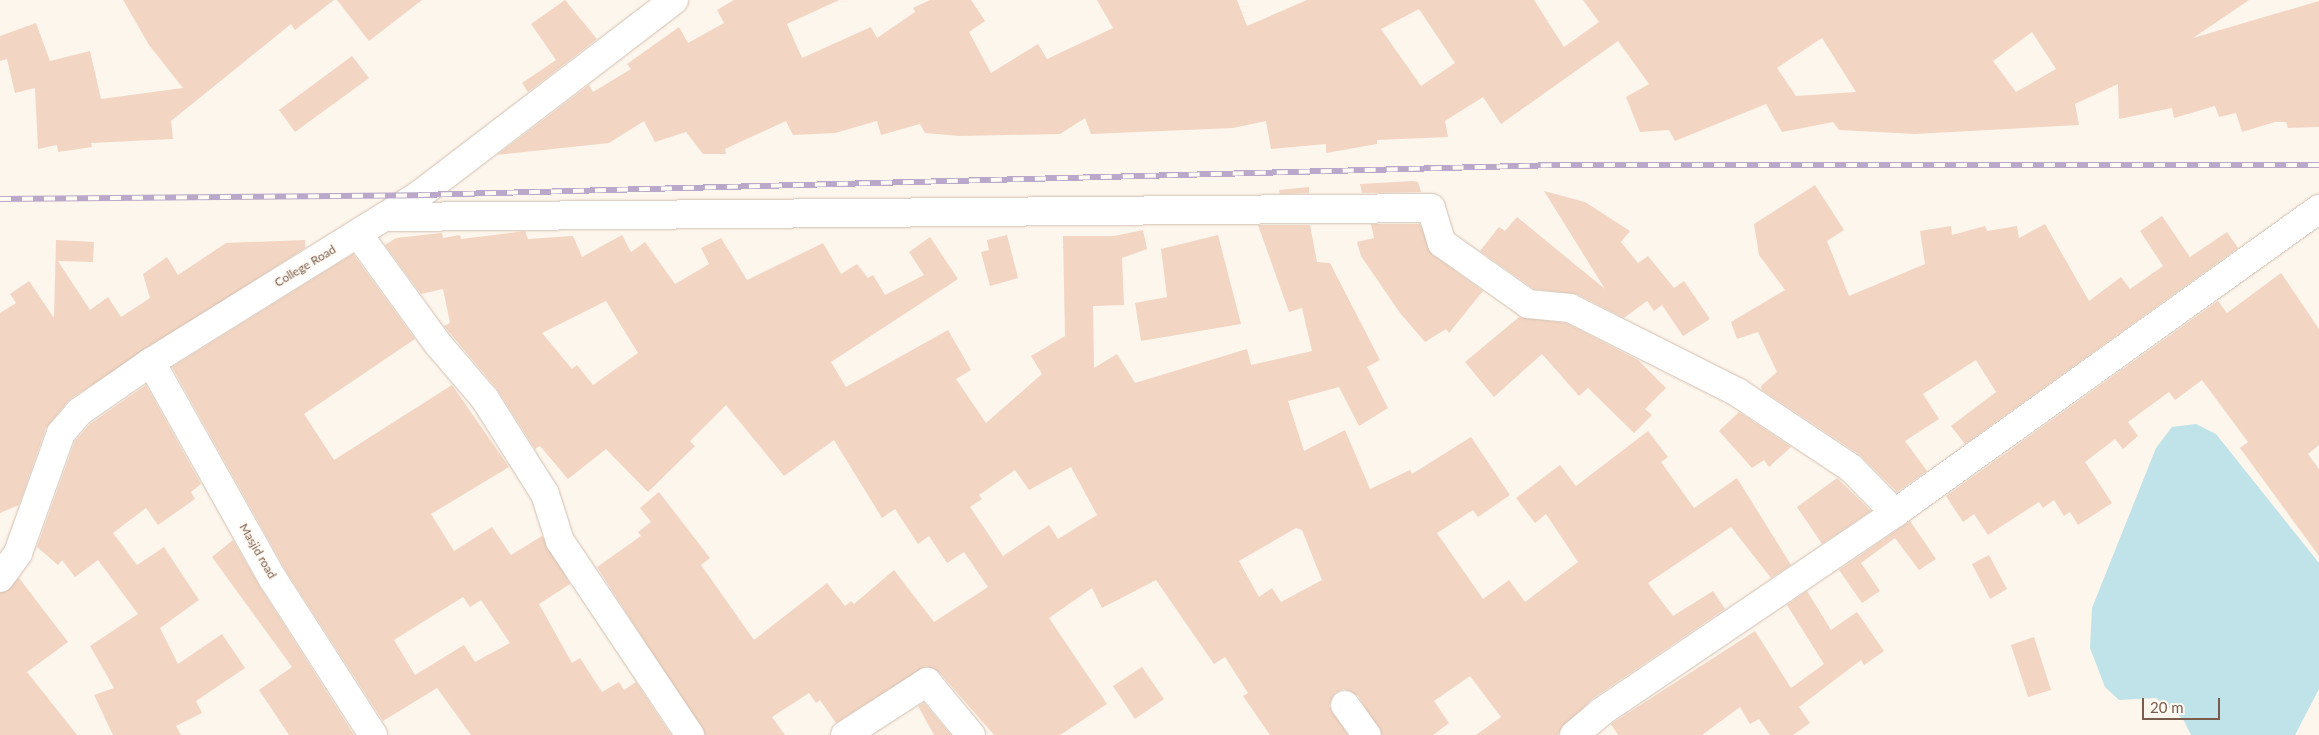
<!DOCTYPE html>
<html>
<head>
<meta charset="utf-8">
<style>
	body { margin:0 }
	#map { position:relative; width:2319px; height:735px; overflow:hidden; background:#fdf6ec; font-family:Lato,sans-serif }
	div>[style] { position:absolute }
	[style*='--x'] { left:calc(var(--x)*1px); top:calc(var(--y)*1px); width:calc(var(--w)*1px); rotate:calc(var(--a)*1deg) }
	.water>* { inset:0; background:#bfe3e8 }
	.building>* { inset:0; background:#f3d5c3 }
	.roads { filter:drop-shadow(0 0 1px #d1beb0) drop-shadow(0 0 1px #d1beb0) }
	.minor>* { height:28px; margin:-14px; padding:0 14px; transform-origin:14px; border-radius:14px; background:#fff }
	.rail>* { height:5.5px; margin-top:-2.75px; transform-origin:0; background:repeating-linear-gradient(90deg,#fffaf3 0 11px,#b9a8c9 0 22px); box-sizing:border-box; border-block:1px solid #b9a8c9 }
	span { translate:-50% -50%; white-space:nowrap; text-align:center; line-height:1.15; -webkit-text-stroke:4px #fffaf3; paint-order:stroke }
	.street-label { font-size:12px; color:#7a5c4d }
	.scale { position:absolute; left:2142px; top:698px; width:78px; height:22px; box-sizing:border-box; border:2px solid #7a5c4d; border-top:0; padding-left:6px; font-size:15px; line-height:18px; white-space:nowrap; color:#7a5c4d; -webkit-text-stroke:4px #fffaf3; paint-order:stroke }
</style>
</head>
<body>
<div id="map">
	<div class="water">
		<div style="clip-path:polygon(2196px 424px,2216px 434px,2319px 563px,2319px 689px,2295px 735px,2191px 735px,2183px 719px,2156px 698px,2119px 700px,2105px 687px,2090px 648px,2092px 608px,2156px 448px,2172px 427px)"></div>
	</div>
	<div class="building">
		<div style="clip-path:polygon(123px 0,334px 0,295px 30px,291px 24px,171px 121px,173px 139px,91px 143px,92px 147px,58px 152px,57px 145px,38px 149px,35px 88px,15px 93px,7px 59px,0 61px,0 36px,36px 23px,50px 61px,90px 51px,101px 99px,183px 88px,149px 45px)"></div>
		<div style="clip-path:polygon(337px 0,422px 0,369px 41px)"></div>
		<div style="clip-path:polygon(565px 0,597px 39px,528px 92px,522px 83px,556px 60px,531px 24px)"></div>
		<div style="clip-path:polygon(evenodd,734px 0,839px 0,787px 24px,802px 58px,871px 27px,877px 38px,915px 12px,913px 8px,930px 0,971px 0,985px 21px,969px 32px,991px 73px,1038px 44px,1047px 59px,1113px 28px,1097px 0,1237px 0,1247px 26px,1307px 0,1534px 0,1564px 47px,1599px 22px,1583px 0,2249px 0,2193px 38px,2319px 1px,2319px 127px,2288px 128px,2286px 122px,2275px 122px,2242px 132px,2236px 113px,2219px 117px,2215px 106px,2174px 118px,2172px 108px,2119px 119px,2118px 84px,2075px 104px,2079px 125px,1915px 134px,1839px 130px,1833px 122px,1782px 132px,1766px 104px,1675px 141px,1669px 130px,1640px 132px,1626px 97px,1649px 84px,1618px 41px,1501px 124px,1483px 97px,1445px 121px,1448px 137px,1377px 140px,1377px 144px,1326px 153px,1326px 144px,1271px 149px,1266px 121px,1233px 128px,1091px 134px,1085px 118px,1060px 134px,960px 136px,925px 133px,920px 124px,881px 135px,877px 121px,835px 133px,793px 135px,786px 121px,725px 149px,726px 154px,703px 154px,686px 132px,655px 142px,644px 121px,609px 143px,497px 155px,589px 85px,593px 92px,631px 69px,627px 64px,679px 27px,688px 43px,724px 23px,717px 10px,734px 0,1419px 9px,1455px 63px,1421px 86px,1381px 29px,1419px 9px,734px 0,2032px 32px,2056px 69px,2016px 92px,1993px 61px,2032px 32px,734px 0,1822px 38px,1856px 92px,1796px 96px,1777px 68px,1822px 38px)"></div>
		<div style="clip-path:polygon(352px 56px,369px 78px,295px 132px,279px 110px)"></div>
		<div style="clip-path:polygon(1413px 181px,1418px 182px,1421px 192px,1362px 193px,1360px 184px)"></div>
		<div style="clip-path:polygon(1815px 185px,1844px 230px,1827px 241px,1849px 296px,1925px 264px,1920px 231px,1951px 226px,1952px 235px,1985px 226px,1987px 231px,2017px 226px,2019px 238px,2045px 224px,2089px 301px,2121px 277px,2130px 289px,2163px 266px,2140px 231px,2162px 216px,2190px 257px,2227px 232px,2238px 248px,1965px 444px,1951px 426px,1996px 392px,1976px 360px,1923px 394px,1939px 419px,1905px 441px,1927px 471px,1897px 492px,1860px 455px,1762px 390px,1761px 386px,1777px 372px,1758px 332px,1737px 339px,1731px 322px,1785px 290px,1759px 255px,1754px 224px)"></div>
		<div style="clip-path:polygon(1309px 187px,1309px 193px,1280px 194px,1279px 190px)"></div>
		<div style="clip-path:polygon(1544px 191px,1585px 202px,1630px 231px,1621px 242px,1638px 263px,1648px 256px,1674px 288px,1684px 281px,1710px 319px,1683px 336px,1662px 305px,1654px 311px,1647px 301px,1624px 318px,1577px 294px,1534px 289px,1480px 251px,1499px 227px,1505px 231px,1517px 217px,1605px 289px)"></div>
		<div style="clip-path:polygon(1371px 224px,1420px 224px,1433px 255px,1483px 291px,1449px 333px,1446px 329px,1425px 342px,1400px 313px,1361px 256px,1357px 242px,1374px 238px)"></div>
		<div style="clip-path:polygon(evenodd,1258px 225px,1310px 225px,1317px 262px,1330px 263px,1380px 360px,1367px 367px,1388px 408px,1359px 426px,1339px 387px,1288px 401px,1304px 451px,1345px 430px,1370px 489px,1410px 470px,1412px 474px,1471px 437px,1510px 495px,1478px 517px,1473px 510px,1437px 533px,1483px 599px,1509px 580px,1525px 602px,1578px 562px,1546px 514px,1535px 523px,1516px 498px,1560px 465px,1576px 486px,1648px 431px,1668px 457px,1661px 462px,1694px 508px,1737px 478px,1791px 565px,1771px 578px,1731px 527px,1648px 583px,1673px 616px,1713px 591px,1725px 609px,1592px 699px,1557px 735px,1476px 735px,1501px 717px,1470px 676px,1434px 701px,1449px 723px,1433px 735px,1382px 735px,1358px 696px,1344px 689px,1335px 693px,1329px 706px,1348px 735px,1270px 735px,1243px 696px,1248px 693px,1225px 657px,1214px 664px,1156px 580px,1102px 608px,1092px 588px,1049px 618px,1107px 704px,1060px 735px,994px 735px,939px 672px,926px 666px,836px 723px,820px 700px,816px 703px,809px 693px,772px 717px,785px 735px,705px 735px,597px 567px,641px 536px,638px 532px,651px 522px,640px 508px,659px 492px,710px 558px,701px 565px,754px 640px,827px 583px,845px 606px,851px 601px,854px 604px,894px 570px,934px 622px,988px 587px,964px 552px,947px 563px,929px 536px,918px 544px,895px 509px,882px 518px,834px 440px,784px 476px,726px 405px,690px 441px,695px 446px,648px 492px,606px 449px,568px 479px,540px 446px,535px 449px,497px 389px,444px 326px,450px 323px,443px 289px,421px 294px,385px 245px,396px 238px,442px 233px,443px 238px,460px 235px,461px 239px,525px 231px,528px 239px,573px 236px,582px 257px,622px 235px,631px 252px,645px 242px,675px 284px,709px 264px,701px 248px,721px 238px,747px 280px,823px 243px,841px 274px,857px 264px,868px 278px,873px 275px,885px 295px,924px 275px,909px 252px,930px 237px,958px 279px,831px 362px,846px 387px,948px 330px,971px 370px,956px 379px,986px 423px,1042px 374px,1031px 356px,1065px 336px,1063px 236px,1114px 236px,1143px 230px,1147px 249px,1122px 258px,1124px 305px,1093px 306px,1094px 368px,1117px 354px,1135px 383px,1247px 349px,1251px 365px,1312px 351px,1302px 308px,1289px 312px,1258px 225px,606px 301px,638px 353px,593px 385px,577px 365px,572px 369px,542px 333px,606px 301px,1258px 225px,1071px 467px,1097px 515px,1058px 539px,1049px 525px,1003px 556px,970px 507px,982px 499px,979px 495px,1015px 470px,1029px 490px,1071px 467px,1258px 225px,1296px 528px,1302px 530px,1322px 580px,1281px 602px,1272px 588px,1259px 597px,1239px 561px,1296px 528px)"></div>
		<div style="clip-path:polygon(1007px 235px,1018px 278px,990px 286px,981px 252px,989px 250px,987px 240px)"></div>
		<div style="clip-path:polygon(1218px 235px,1241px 324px,1141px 341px,1135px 303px,1167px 297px,1161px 249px)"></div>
		<div style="clip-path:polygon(56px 240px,94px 242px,93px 262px,58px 261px,90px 310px,108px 297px,121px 317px,150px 298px,143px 274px,167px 257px,178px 275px,226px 243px,305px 240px,305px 248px,70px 399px,46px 428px,19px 505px,0 513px,0 313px,16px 303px,10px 294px,29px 281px,54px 318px)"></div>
		<div style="clip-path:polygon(evenodd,353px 254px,415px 339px,304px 414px,334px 460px,452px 385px,509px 467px,431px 514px,454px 551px,492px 527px,511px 555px,542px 536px,570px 584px,539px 604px,572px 663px,580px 658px,602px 692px,619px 682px,624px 690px,636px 682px,671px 735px,471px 735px,437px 688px,383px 721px,286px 571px,172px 367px,353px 254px,463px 597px,470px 607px,481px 600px,510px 643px,475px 662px,464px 645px,415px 675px,394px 640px,463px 597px)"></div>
		<div style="clip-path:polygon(2281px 273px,2319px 329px,2319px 445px,2308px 454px,2319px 469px,2319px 556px,2240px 448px,2248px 442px,2202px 380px,2175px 400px,2169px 392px,2128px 422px,2138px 436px,2123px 449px,2115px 439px,2085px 462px,2112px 503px,2078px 525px,2070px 512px,2064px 516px,2054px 500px,2043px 508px,2039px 502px,1988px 535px,1974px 514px,1963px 522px,1946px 496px,2218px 301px,2227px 313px)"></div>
		<div style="clip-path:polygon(1519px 317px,1566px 323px,1638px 360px,1666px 388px,1645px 409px,1652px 415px,1634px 433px,1588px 388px,1579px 396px,1542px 354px,1494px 397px,1465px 362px)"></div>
		<div style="clip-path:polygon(146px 385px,201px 484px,191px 492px,195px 499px,158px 525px,146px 508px,113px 533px,137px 565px,164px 547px,199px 600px,160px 628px,178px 664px,222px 634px,245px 668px,196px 701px,202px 713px,176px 726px,181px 735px,113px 735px,94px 695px,114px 688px,90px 646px,138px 614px,98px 560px,75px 577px,62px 560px,58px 565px,37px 547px,75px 441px,90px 424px)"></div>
		<div style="clip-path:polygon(1739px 412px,1791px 447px,1769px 467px,1764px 460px,1752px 468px,1719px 431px)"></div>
		<div style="clip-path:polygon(1837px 478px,1871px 511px,1822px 544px,1797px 507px)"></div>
		<div style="clip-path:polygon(1910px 521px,1936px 559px,1919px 570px,1895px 538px,1861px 563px,1880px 591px,1862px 603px,1839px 570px)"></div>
		<div style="clip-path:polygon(233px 540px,260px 587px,354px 735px,289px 735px,259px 690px,292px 667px,212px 557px)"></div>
		<div style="clip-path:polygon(1989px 555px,2007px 589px,1990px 599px,1972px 564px)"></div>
		<div style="clip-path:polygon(19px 578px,68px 642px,27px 672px,77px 735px,0 735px,0 593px)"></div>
		<div style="clip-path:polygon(1807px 591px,1831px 630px,1857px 612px,1884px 651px,1864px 665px,1861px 660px,1799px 707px,1810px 723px,1793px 735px,1770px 735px,1759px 719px,1750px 724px,1740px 707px,1702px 735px,1618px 735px,1611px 724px,1755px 631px,1791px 688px,1824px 664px,1787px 605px)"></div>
		<div style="clip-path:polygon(2034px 637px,2051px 690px,2028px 697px,2011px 645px)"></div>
		<div style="clip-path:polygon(1142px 667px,1164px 699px,1135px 719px,1113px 686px)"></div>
		<div style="clip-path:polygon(924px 703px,951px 735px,934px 735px,918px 706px)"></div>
	</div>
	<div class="roads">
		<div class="minor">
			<div style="--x:385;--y:217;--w:1046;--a:-0.49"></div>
			<div style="--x:1431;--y:208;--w:37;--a:73"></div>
			<div style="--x:1442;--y:243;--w:105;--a:35.3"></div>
			<div style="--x:1528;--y:304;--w:42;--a:5.4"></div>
			<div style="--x:1570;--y:308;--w:187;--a:26.7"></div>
			<div style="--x:1737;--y:392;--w:137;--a:33.7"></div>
			<div style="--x:1851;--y:468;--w:63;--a:45.6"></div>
			<div style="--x:358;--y:234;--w:136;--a:54"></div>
			<div style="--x:438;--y:344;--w:72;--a:49.5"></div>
			<div style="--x:485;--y:399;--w:112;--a:57.7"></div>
			<div style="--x:545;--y:494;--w:49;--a:72.3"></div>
			<div style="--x:560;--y:541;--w:234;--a:56.2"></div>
			<div style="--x:151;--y:362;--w:249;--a:60.7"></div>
			<div style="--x:273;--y:579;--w:185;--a:57.3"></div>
			<div style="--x:0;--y:578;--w:31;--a:-54"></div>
			<div style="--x:18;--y:553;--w:127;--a:-70.3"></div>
			<div style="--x:61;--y:433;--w:28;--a:-49"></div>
			<div style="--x:79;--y:412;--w:88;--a:-34.8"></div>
			<div style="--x:151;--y:362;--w:316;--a:-31.9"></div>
			<div style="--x:419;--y:195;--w:321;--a:-37.4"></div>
			<div style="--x:1345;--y:705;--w:37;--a:54"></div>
			<div style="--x:845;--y:735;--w:98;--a:-32.9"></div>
			<div style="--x:927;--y:682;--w:69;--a:50.3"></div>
			<div style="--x:1574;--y:735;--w:35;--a:-40"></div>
			<div style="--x:1601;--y:712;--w:355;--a:-34.1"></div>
			<div style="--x:1895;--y:513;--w:522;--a:-35.64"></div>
		</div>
	</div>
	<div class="rail">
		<div style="--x:0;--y:199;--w:419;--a:-0.5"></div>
		<div style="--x:419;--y:195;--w:1141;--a:-1.51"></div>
		<div style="--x:1560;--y:165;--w:759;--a:0"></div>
	</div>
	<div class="street-label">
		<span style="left:305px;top:266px;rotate:-31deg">College Road</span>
		<span style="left:258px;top:551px;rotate:60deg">Masjid road</span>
	</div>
	<div class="scale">20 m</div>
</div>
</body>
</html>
